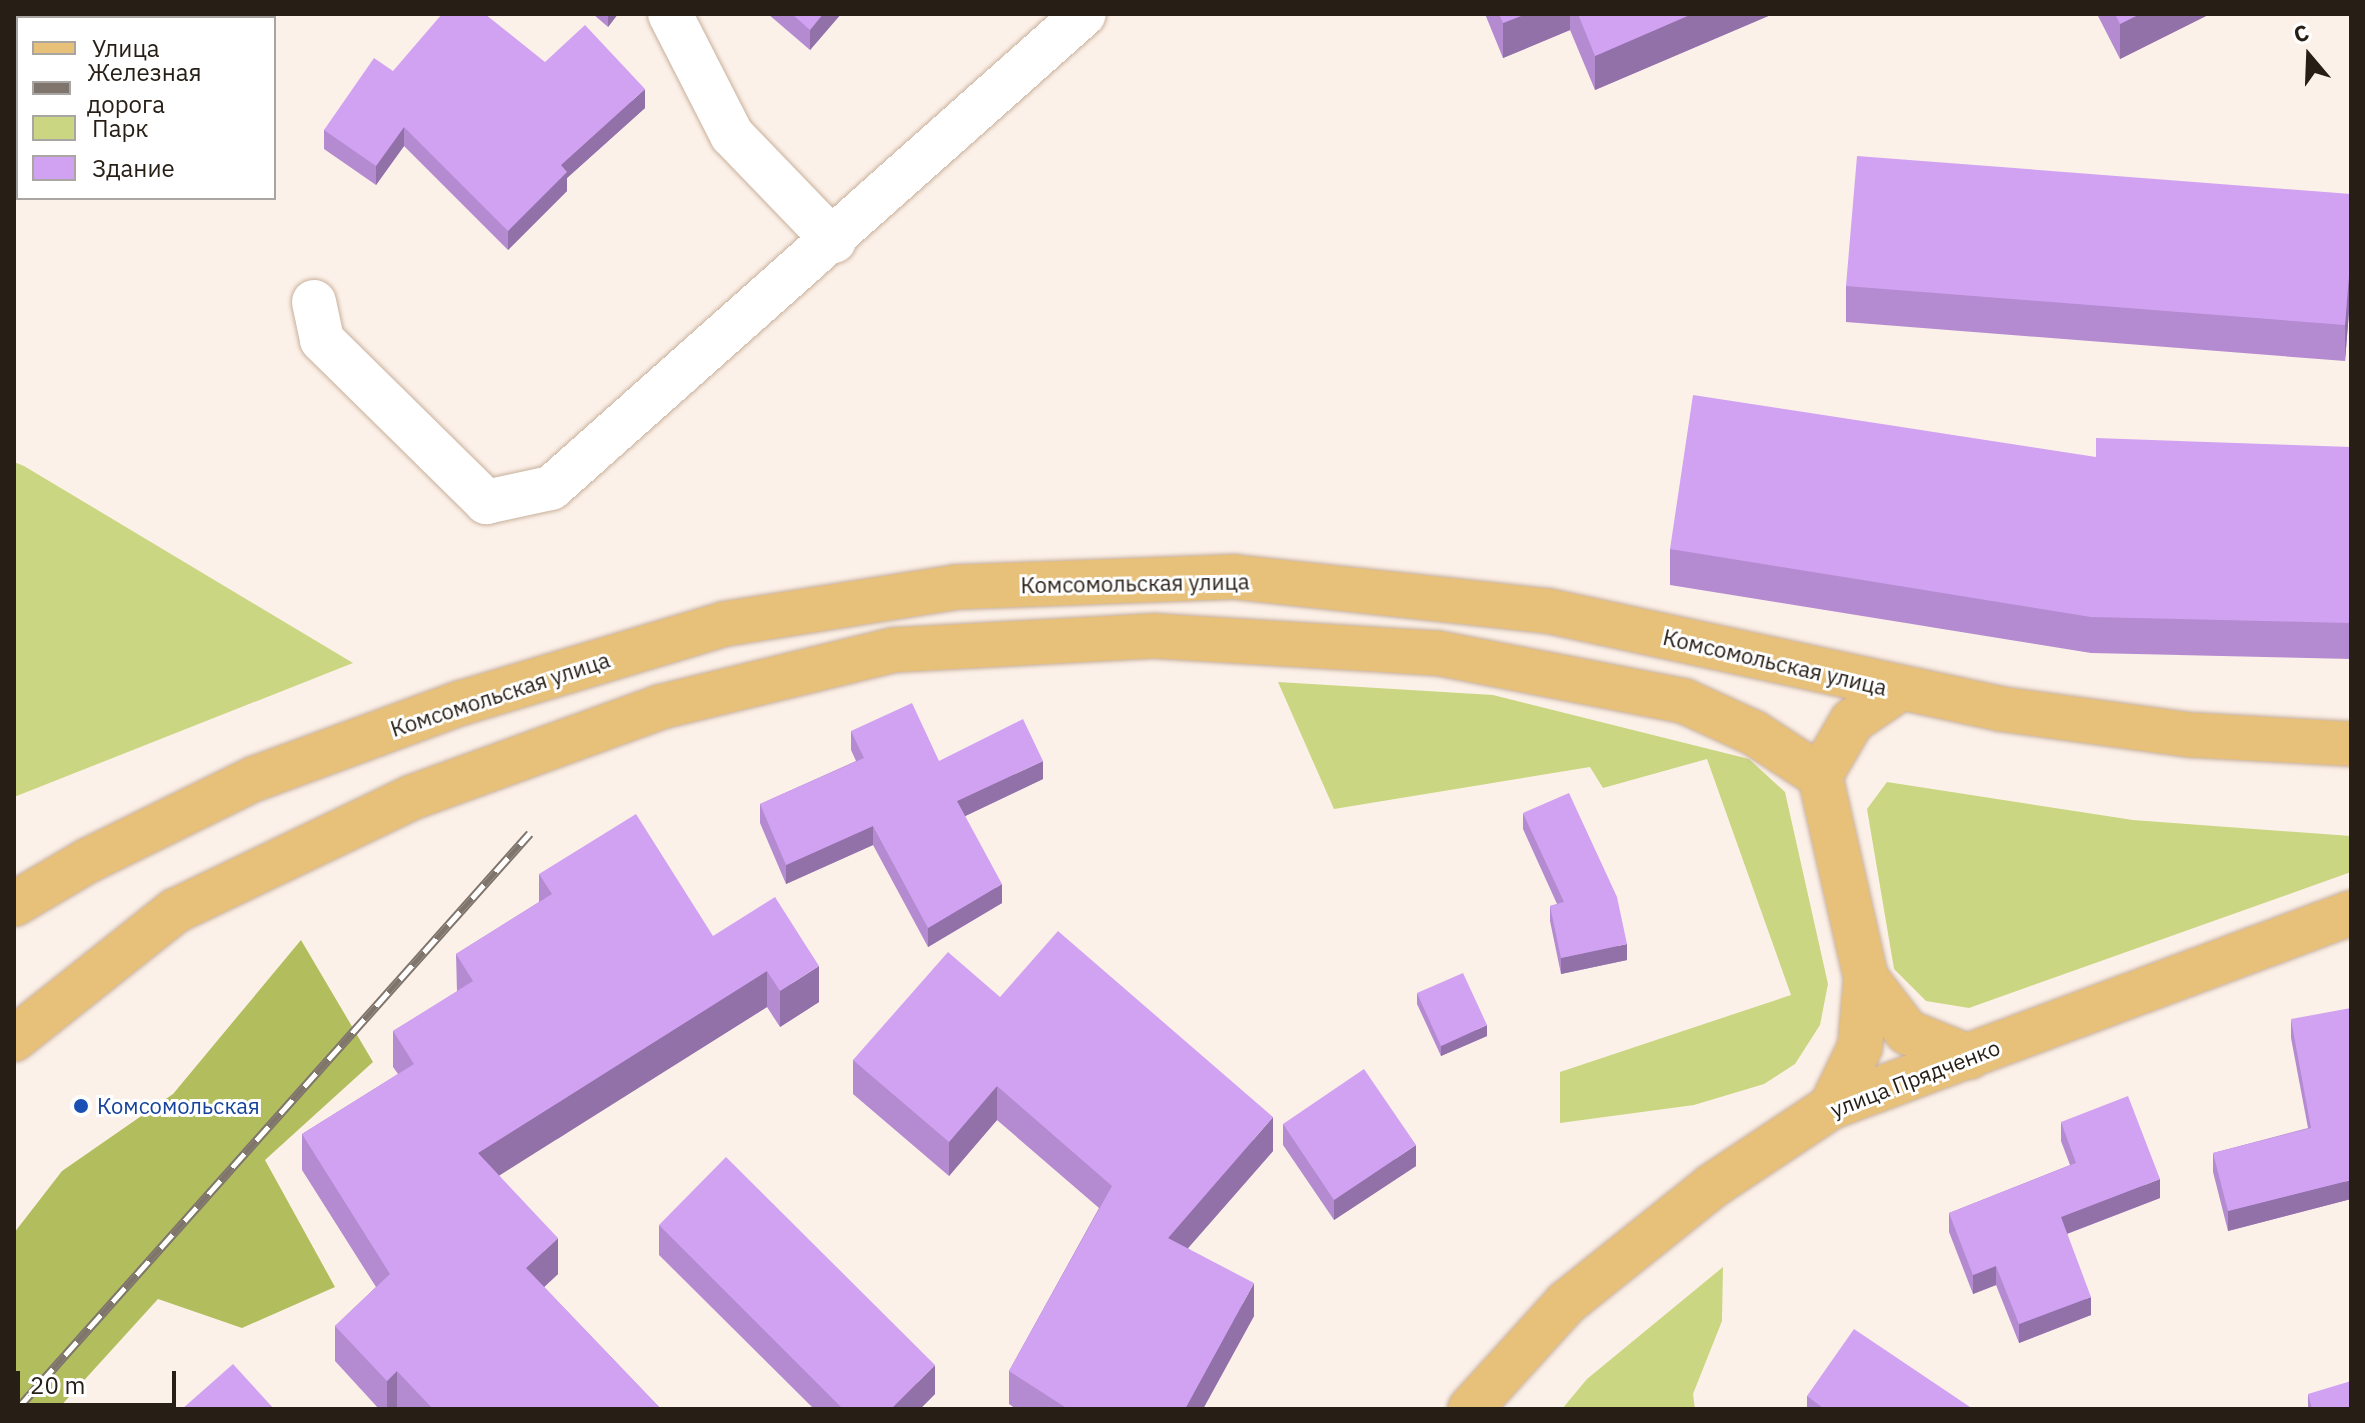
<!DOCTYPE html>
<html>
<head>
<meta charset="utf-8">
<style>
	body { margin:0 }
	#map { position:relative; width:2365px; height:1423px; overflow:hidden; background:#fcf1e9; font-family:"IBM Plex Sans",sans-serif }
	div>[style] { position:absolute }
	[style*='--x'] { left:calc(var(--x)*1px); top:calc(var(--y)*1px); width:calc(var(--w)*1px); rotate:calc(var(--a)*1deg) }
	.green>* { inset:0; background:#cad681 }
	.forest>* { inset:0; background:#b2be5e }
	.roads { filter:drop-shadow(0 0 2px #c8b09b) drop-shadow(0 0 2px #c8b09b) }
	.minor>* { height:44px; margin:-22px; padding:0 22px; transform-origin:22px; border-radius:22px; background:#fff }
	.primary>* { height:44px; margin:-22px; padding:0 22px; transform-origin:22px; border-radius:22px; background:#e7c079 }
	.rail>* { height:9px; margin-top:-4.5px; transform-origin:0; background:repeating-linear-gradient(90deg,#fff 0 18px,#7f756d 0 36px); box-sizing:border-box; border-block:2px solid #7f756d }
	.wall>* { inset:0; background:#b48bd0 }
	.shaded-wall>* { inset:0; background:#9271a9 }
	.building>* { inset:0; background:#d1a2f2 }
	.dots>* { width:22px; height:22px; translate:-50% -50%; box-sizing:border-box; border:4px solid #fff; border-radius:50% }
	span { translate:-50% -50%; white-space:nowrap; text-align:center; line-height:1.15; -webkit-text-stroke:6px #fff; paint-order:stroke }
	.street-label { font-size:22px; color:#271e16 }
	.transit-label { font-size:22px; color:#164399 }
	.left { translate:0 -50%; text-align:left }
	.frame { position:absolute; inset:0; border:16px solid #271e16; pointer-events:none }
	.legend { position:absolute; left:16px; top:16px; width:260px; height:184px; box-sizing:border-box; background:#fff; border:2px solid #a9a5a2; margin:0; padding:10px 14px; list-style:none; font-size:24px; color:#271e16 }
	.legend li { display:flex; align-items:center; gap:16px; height:40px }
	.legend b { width:40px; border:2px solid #a9a5a2 }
	.north { position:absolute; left:2269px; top:16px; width:80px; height:80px; -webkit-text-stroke:6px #fff; paint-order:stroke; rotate:341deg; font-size:22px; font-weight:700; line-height:32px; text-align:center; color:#271e16 }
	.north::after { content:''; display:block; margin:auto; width:28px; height:36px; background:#271e16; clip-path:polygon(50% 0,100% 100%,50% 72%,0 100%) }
	.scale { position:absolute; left:16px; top:1371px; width:160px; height:36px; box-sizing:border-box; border:4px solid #271e16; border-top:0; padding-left:10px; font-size:24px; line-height:28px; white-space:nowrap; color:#271e16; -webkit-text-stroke:6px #fff; paint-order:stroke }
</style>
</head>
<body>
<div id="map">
	<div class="green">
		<div style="clip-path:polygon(14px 462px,24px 466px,353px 663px,14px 797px)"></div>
		<div style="clip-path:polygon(1278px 682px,1493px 695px,1749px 759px,1785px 792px,1828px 984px,1820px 1025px,1795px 1064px,1764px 1084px,1694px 1105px,1560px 1123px,1560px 1072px,1791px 995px,1707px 759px,1603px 788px,1590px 767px,1334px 809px)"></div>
		<div style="clip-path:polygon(1887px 782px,2133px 820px,2351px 836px,2351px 872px,1969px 1008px,1926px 1001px,1894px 969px,1867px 809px)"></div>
		<div style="clip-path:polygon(1723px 1267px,1722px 1321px,1693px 1394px,1695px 1409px,1562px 1409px,1587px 1379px)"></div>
	</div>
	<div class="forest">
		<div style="clip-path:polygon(301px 940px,373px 1062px,265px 1160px,335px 1287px,242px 1328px,158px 1299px,58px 1409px,14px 1409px,14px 1233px,62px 1171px,173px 1094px)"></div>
	</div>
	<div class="roads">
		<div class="minor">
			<div style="--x:670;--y:14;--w:136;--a:62.9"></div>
			<div style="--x:732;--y:135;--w:147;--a:46.1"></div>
			<div style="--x:314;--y:302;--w:39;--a:78"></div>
			<div style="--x:322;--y:340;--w:231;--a:44.6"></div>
			<div style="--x:486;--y:502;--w:66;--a:-12.2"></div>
			<div style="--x:551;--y:488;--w:713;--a:-41.65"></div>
		</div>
		<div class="primary">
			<div style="--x:14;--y:904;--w:85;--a:-30.5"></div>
			<div style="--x:87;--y:861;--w:186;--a:-26.2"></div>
			<div style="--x:254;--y:779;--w:221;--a:-20.2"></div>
			<div style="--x:461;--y:703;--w:275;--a:-16.7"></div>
			<div style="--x:724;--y:624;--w:236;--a:-9"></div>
			<div style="--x:957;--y:587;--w:278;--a:-2.1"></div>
			<div style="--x:1235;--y:577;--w:315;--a:6.2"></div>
			<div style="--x:1548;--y:611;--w:463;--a:12.2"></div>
			<div style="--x:2001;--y:709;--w:193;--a:7.8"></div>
			<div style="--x:2192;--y:735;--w:159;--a:3.2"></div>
			<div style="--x:1866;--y:978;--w:68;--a:52.8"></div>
			<div style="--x:1907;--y:1032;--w:67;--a:22"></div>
			<div style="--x:14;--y:1039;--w:206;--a:-38.5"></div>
			<div style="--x:175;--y:911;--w:264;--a:-25.6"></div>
			<div style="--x:413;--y:797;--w:263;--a:-20"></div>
			<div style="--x:660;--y:707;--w:241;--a:-13.7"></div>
			<div style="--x:894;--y:650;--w:262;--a:-3.1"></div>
			<div style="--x:1156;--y:636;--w:282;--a:3.5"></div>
			<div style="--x:1437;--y:653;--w:252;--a:11"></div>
			<div style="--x:1684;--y:701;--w:77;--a:24.6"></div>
			<div style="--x:1754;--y:733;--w:79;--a:33.1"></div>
			<div style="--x:1831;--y:1107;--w:67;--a:-64.2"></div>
			<div style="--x:1860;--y:1047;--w:69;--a:-85"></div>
			<div style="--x:1866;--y:978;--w:207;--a:-102.8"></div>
			<div style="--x:1820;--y:776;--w:64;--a:-59.8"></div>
			<div style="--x:1852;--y:721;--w:57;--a:-34.2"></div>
			<div style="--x:1470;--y:1409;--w:143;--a:-47.8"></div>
			<div style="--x:1566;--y:1303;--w:187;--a:-38.7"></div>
			<div style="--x:1712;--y:1186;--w:143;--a:-33.6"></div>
			<div style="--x:1831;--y:1107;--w:555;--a:-20.46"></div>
		</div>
	</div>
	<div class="rail">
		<div style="--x:17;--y:1409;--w:771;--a:-48.31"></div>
	</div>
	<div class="wall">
		<div style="clip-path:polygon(593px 14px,618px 14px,608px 27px)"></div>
		<div style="clip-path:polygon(768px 14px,841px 14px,810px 50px)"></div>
		<div style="clip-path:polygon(1485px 14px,1773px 14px,1595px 90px,1570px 30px,1503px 58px)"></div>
		<div style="clip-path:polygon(2097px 14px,2210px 14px,2120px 59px)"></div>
		<div style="clip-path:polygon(545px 62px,645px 108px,567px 178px,567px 191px,508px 250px,404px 146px,376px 185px,324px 149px,324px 130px,393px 71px)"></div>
		<div style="clip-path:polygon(2351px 194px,2351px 287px,2345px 361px,1846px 322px,1846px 286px)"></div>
		<div style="clip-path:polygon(2351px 447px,2351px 659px,2091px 653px,1670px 585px,1670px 549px,2096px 457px)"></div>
		<div style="clip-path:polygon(851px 731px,939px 761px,1043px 779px,965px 816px,1002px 903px,928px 947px,873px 845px,786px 884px,760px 823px,760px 804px,856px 761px,851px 750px)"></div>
		<div style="clip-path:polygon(1523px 813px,1627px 960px,1561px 974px,1550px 921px,1550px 906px,1557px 904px,1523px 829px)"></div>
		<div style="clip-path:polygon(539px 874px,713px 936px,819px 1002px,780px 1027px,767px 1007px,499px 1175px,558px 1274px,544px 1287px,661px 1409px,400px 1409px,397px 1407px,395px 1409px,379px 1409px,335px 1361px,335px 1326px,376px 1287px,302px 1170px,302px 1134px,398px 1074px,393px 1067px,393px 1031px,457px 992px,456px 954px,539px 902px)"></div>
		<div style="clip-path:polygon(1417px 993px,1487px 1036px,1441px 1056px,1417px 1004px)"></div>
		<div style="clip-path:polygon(1000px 997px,1273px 1151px,1188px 1248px,1254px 1316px,1203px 1409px,1016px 1409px,1009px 1404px,1009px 1371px,1099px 1208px,997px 1120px,949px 1176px,853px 1094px,853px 1060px)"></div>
		<div style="clip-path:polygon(2291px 1019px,2351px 1199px,2228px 1231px,2213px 1172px,2213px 1153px,2308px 1128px,2291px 1038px)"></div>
		<div style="clip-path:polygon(2061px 1122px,2160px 1198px,2067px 1234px,2091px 1315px,2019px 1343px,1996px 1285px,1973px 1294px,1949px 1232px,1949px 1213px,2070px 1165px,2061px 1141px)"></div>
		<div style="clip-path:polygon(1283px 1124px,1416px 1166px,1334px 1220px,1283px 1145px)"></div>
		<div style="clip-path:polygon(659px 1225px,935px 1394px,920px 1409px,814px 1409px,659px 1255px)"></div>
		<div style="clip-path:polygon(2308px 1394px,2351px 1409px,2308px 1409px)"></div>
		<div style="clip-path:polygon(1807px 1396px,1973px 1409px,1807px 1409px)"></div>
	</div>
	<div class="shaded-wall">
		<div style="clip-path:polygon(610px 14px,618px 14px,608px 27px,608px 16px)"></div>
		<div style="clip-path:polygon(823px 14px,841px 14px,810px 50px,810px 30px)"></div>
		<div style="clip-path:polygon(1526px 14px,1570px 14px,1570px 30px,1503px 58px,1503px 23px)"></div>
		<div style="clip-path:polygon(1692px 14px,1773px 14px,1595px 90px,1595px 56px)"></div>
		<div style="clip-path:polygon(2140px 14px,2210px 14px,2120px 59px,2120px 24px)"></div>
		<div style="clip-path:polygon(645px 89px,645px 108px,567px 178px,567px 191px,508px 250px,508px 231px,561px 165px)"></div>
		<div style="clip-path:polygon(404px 127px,404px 146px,376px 185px,376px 166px)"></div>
		<div style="clip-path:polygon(2351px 250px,2351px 287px,2345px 361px,2345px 325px)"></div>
		<div style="clip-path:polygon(1043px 761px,1043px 779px,957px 820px,957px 801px)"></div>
		<div style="clip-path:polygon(873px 826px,873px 845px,786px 884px,786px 865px)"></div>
		<div style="clip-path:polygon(1002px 884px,1002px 903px,928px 947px,928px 928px)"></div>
		<div style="clip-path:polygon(1627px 944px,1627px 960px,1561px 974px,1561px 958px)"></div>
		<div style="clip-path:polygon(819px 966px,819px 1002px,780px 1027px,780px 991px)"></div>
		<div style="clip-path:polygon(767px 971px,767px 1007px,478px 1189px,478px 1153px)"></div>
		<div style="clip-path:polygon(1487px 1025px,1487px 1036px,1441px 1056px,1441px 1046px)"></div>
		<div style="clip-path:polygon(997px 1086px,997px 1120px,949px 1176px,949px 1142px)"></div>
		<div style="clip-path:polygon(1273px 1117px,1273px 1151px,1168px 1271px,1168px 1238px)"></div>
		<div style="clip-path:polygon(1416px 1145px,1416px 1166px,1334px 1220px,1334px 1200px)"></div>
		<div style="clip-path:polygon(2160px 1179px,2160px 1198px,2061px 1236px,2061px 1217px)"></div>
		<div style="clip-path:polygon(2351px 1180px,2351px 1199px,2228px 1231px,2228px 1211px)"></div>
		<div style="clip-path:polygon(558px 1238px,558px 1274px,526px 1304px,526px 1268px)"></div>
		<div style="clip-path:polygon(1996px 1266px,1996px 1285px,1973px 1294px,1973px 1275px)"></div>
		<div style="clip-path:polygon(1254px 1283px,1254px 1316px,1203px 1409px,1185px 1409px)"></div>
		<div style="clip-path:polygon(2091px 1297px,2091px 1315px,2019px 1343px,2019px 1324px)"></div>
		<div style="clip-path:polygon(935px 1365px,935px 1394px,920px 1409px,891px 1409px)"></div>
		<div style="clip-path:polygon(397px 1371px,397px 1407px,395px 1409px,387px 1409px,387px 1381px)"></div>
	</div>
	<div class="building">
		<div style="clip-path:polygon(442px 14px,485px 14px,545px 62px,585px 25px,645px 89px,561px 165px,567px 172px,508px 231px,404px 127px,376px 166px,324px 130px,374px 58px,393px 71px)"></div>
		<div style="clip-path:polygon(792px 14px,823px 14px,810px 30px)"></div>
		<div style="clip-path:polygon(1499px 14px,1526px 14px,1503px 23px)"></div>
		<div style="clip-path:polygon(1578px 14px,1692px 14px,1595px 56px)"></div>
		<div style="clip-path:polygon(2115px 14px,2140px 14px,2120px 24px)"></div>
		<div style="clip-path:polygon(1857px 156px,2351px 194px,2351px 250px,2345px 325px,1846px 286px)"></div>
		<div style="clip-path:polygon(1693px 395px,2096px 457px,2096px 438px,2351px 447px,2351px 623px,2091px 617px,1670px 549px)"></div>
		<div style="clip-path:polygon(912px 703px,939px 761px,1023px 719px,1043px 761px,957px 801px,1002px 884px,928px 928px,873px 826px,786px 865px,760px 804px,864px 758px,851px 731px)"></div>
		<div style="clip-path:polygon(1569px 793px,1617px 897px,1627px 944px,1561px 958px,1550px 906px,1564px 902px,1523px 813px)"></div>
		<div style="clip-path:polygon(636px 814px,713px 936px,775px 897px,819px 966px,780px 991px,767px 971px,478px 1153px,558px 1238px,526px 1268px,661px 1409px,433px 1409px,397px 1371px,387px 1381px,335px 1326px,390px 1274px,302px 1134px,414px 1064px,393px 1031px,473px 981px,456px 954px,552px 894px,539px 874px)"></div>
		<div style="clip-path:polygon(1058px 931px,1273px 1117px,1168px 1238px,1254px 1283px,1185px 1409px,1068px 1409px,1009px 1371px,1112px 1186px,997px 1086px,949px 1142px,853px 1060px,948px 952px,1000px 997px)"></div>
		<div style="clip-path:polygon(1463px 973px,1487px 1025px,1441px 1046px,1417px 993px)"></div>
		<div style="clip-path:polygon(2351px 1008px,2351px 1180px,2228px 1211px,2213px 1153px,2311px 1128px,2291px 1019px)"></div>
		<div style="clip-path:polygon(1364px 1069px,1416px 1145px,1334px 1200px,1283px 1124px)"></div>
		<div style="clip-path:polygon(2128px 1096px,2160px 1179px,2061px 1217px,2091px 1297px,2019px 1324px,1996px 1266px,1973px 1275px,1949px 1213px,2076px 1163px,2061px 1122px)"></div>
		<div style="clip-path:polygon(726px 1157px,935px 1365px,891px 1409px,843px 1409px,659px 1225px)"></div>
		<div style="clip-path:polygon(1854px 1329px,1973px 1409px,1823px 1409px,1823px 1408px,1807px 1396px)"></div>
		<div style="clip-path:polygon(233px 1364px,274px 1409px,182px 1409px)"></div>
		<div style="clip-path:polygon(2351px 1381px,2351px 1409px,2312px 1409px,2308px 1394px)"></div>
	</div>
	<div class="dots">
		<div style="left:81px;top:1106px;background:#1a4fb4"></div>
	</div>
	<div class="street-label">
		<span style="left:1135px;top:583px;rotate:-1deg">Комсомольская улица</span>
		<span style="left:1775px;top:662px;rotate:13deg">Комсомольская улица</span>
		<span style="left:500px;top:694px;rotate:-18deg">Комсомольская улица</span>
		<span style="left:1915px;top:1078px;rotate:-21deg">улица Прядченко</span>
	</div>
	<div class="transit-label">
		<span class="left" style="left:97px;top:1106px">Комсомольская</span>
	</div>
	<div class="frame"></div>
	<ul class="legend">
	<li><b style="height:10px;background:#e7c079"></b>Улица</li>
	<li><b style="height:10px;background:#7f756d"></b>Железная дорога</li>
	<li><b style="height:22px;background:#cad681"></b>Парк</li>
	<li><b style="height:22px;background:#d1a2f2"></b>Здание</li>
	</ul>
	<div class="north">С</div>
	<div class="scale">20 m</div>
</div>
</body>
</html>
